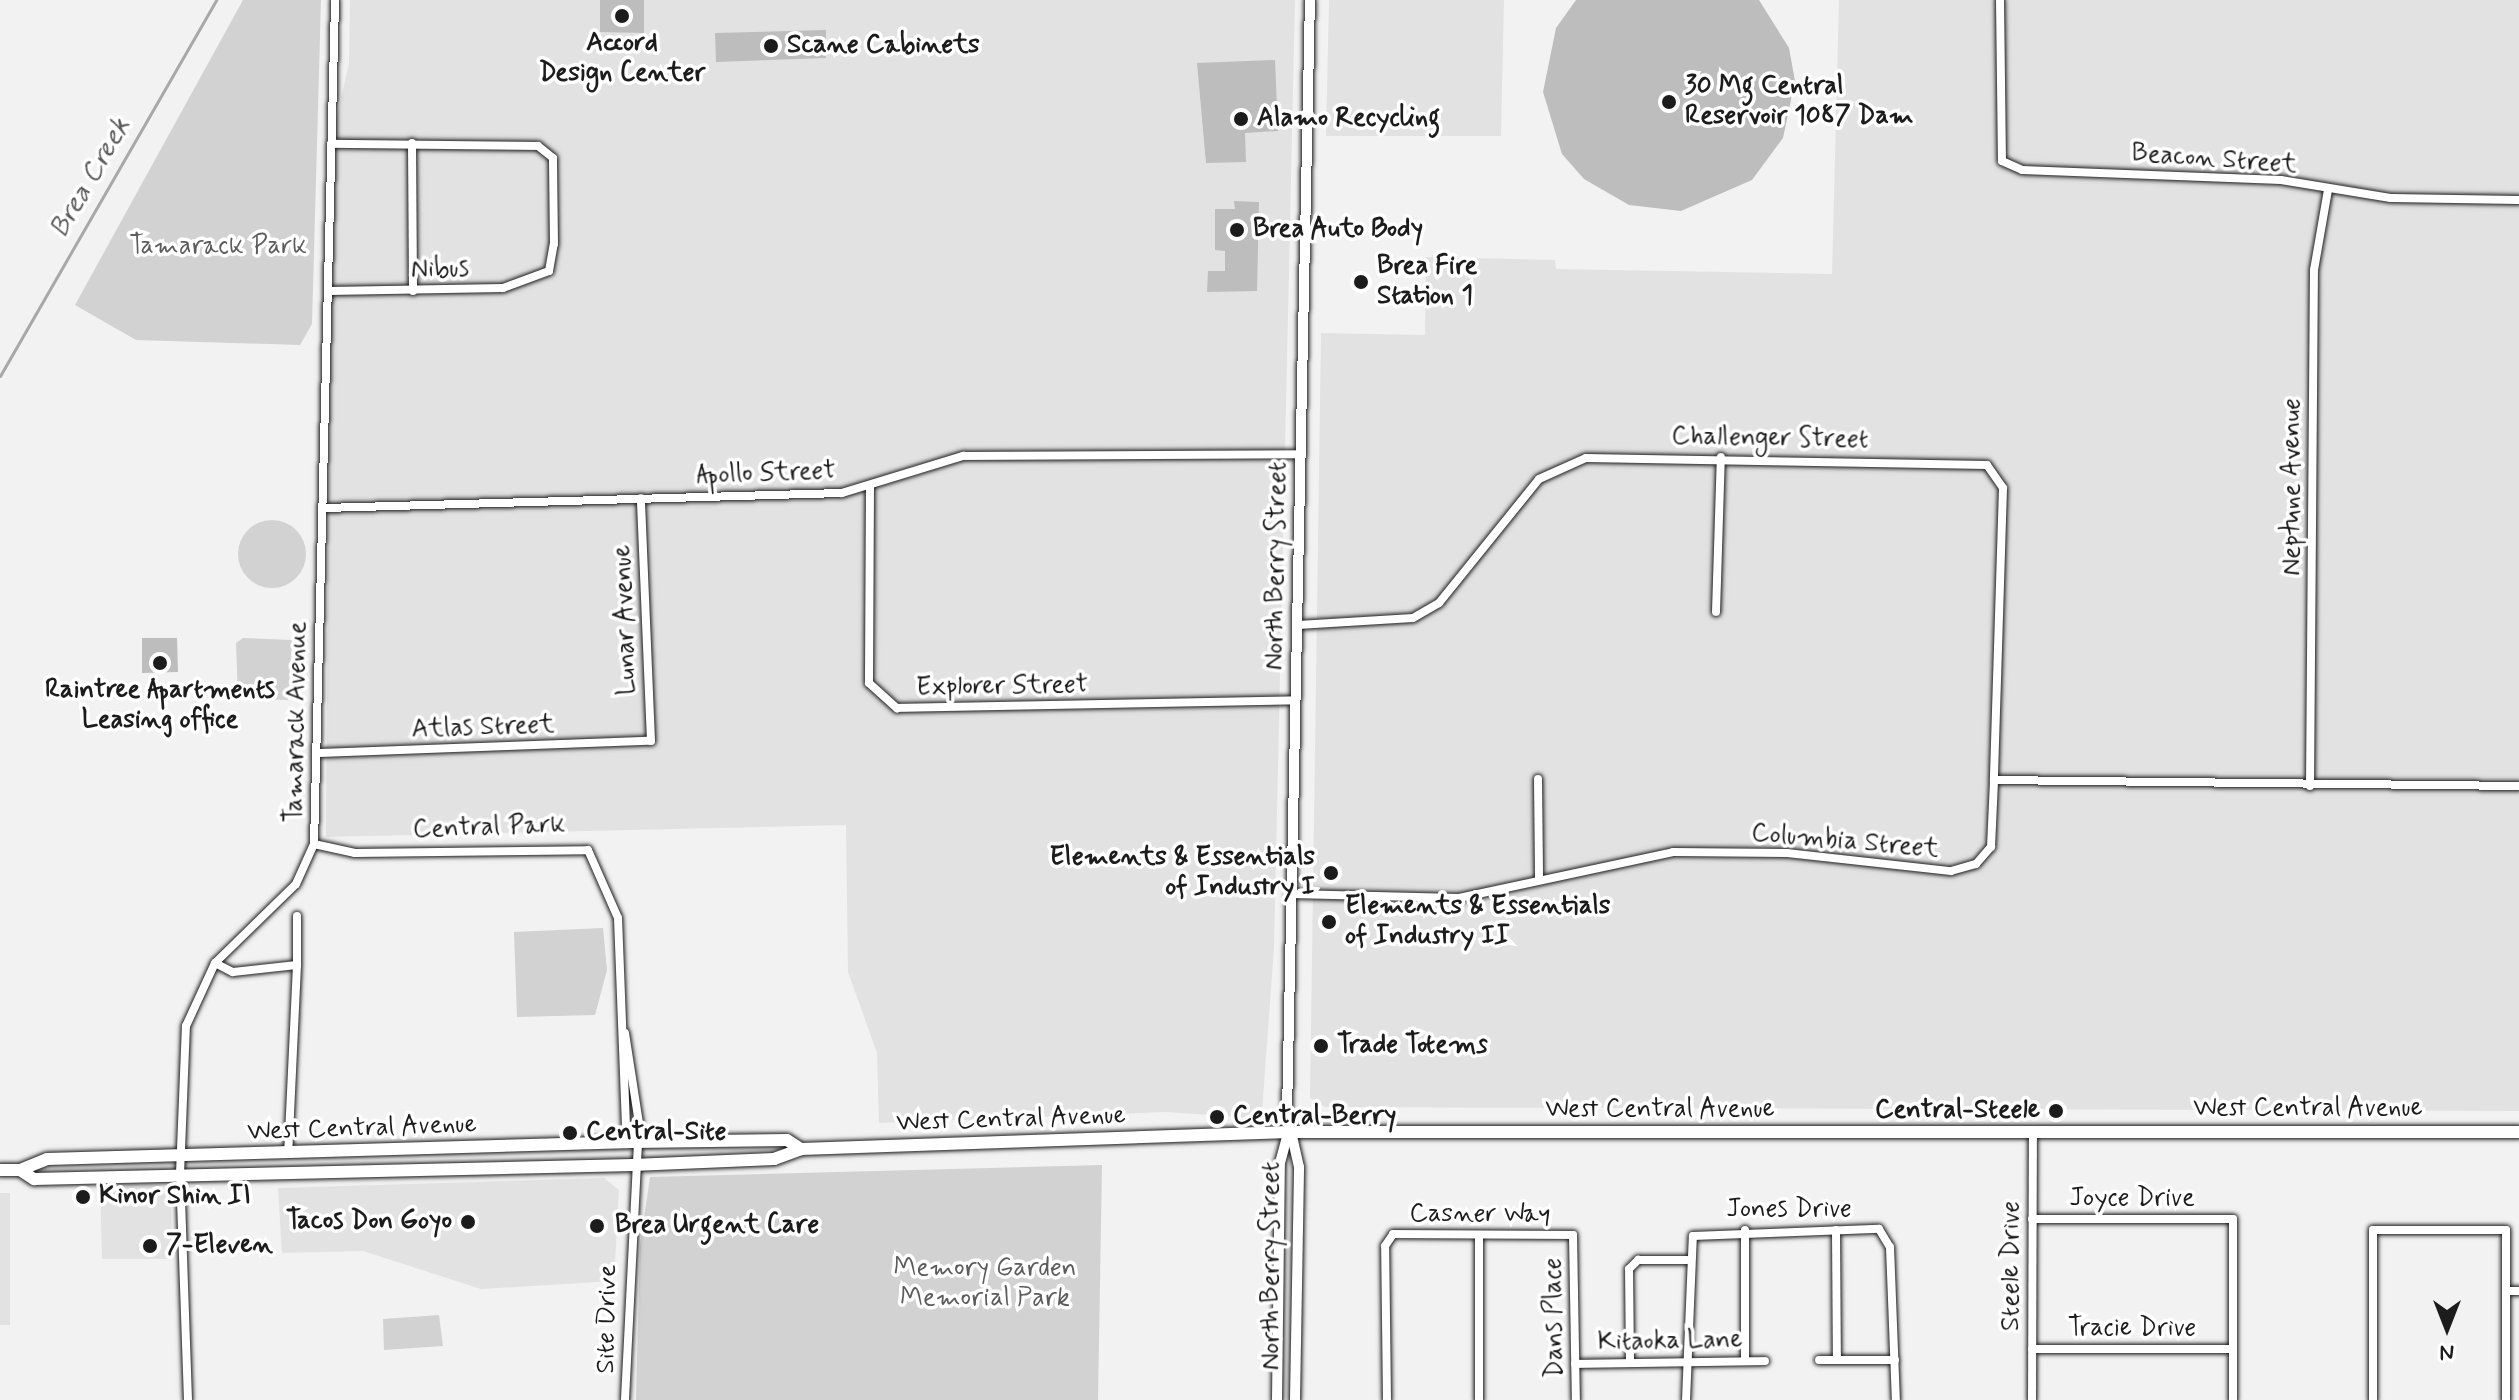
<!DOCTYPE html>
<html>
<head>
<meta charset="utf-8">
<style>
	body { margin:0 }
	#map { position:relative; width:2519px; height:1400px; overflow:hidden; background:#f2f2f2; font-family:Mynerve,sans-serif }
	div>[style] { position:absolute }
	[style*='--x'] { left:calc(var(--x)*1px); top:calc(var(--y)*1px); width:calc(var(--w)*1px); rotate:calc(var(--a)*1deg) }
	.built>* { inset:0; background:#e2e2e2 }
	.green>* { inset:0; background:#d2d2d2 }
	.round { border-radius:50% }
	.stream>* { height:3px; margin:-1.5px; padding:0 1.5px; transform-origin:1.5px; border-radius:1.5px; background:#a8a8a8 }
	.building>* { inset:0; background:#bdbdbd }
	.roads { filter:drop-shadow(0 0 2px #1c1c1c) drop-shadow(0 0 2px #1c1c1c) }
	.minor>* { height:8px; margin:-4px; padding:0 4px; transform-origin:4px; border-radius:4px; background:#fff }
	.tertiary>* { height:10px; margin:-5px; padding:0 5px; transform-origin:5px; border-radius:5px; background:#fff }
	.secondary>* { height:12px; margin:-6px; padding:0 6px; transform-origin:6px; border-radius:6px; background:#fff }
	.dots>* { width:22px; height:22px; translate:-50% -50%; box-sizing:border-box; border:4px solid #fff; border-radius:50% }
	span { translate:-50% -50%; white-space:nowrap; text-align:center; line-height:1.15; -webkit-text-stroke:7px #fff; paint-order:stroke }
	.poi-label { font-size:26px; color:#1c1c1c; font-weight:700 }
	.left { translate:0 -50%; text-align:left }
	.right { translate:-100% -50%; text-align:right }
	.street-label { font-size:26px; color:#1c1c1c }
	.park-label { font-size:26px; color:#5c5c5c }
	.water-label { font-size:28px; color:#5b5b5b; font-style:italic }
	.north { position:absolute; left:2407px; top:1288px; width:80px; height:80px; -webkit-text-stroke:6px #fff; paint-order:stroke; rotate:180deg; font-size:22px; font-weight:700; line-height:32px; text-align:center; color:#1c1c1c }
	.north::after { content:''; display:block; margin:auto; width:28px; height:36px; background:#1c1c1c; clip-path:polygon(50% 0,100% 100%,50% 72%,0 100%) }
</style>
</head>
<body>
<div id="map">
	<div class="built">
		<div style="clip-path:polygon(350px 0,1295px 0,1274px 947px,1262px 1112px,1252px 1118px,1167px 1112px,879px 1123px,877px 1053px,848px 972px,846px 825px,326px 837px,331px 144px,349px 63px)"></div>
		<div style="clip-path:polygon(1329px 0,1504px 0,1501px 136px,1326px 136px)"></div>
		<div style="clip-path:polygon(1839px 0,2519px 0,2519px 1111px,1325px 1107px,1310px 1098px,1321px 333px,1425px 335px,1426px 257px,1555px 260px,1556px 269px,1832px 274px)"></div>
		<div style="clip-path:polygon(604px 1178px,619px 1190px,614px 1281px,481px 1289px,363px 1251px,282px 1253px,278px 1188px)"></div>
		<div style="clip-path:polygon(100px 1184px,161px 1185px,171px 1196px,172px 1259px,102px 1259px)"></div>
		<div style="clip-path:polygon(0 1193px,10px 1193px,10px 1325px,0 1325px)"></div>
	</div>
	<div class="green">
		<div style="clip-path:polygon(243px 0,321px 0,312px 324px,300px 345px,136px 340px,75px 305px)"></div>
		<div class="round" style="left:238px;top:520px;width:68px;height:68px"></div>
		<div style="clip-path:polygon(243px 638px,292px 640px,288px 700px,238px 698px,236px 643px)"></div>
		<div style="clip-path:polygon(603px 928px,607px 970px,595px 1015px,517px 1017px,514px 932px)"></div>
		<div style="clip-path:polygon(1102px 1165px,1098px 1400px,636px 1400px,640px 1246px,650px 1177px)"></div>
		<div style="clip-path:polygon(439px 1315px,443px 1346px,384px 1350px,383px 1319px)"></div>
	</div>
	<div class="stream">
		<div style="--x:0;--y:376;--w:434;--a:-60.1"></div>
	</div>
	<div class="building">
		<div style="clip-path:polygon(600px 0,644px 0,644px 33px,600px 32px)"></div>
		<div style="clip-path:polygon(1576px 0,1759px 0,1789px 48px,1795px 81px,1783px 138px,1752px 180px,1681px 211px,1629px 205px,1584px 179px,1562px 154px,1543px 92px,1556px 28px)"></div>
		<div style="clip-path:polygon(826px 30px,826px 58px,716px 62px,715px 33px)"></div>
		<div style="clip-path:polygon(1275px 60px,1278px 131px,1245px 133px,1246px 162px,1206px 163px,1197px 63px)"></div>
		<div style="clip-path:polygon(1234px 201px,1259px 202px,1257px 291px,1207px 292px,1208px 271px,1225px 271px,1225px 251px,1215px 250px,1215px 209px,1235px 209px)"></div>
		<div style="clip-path:polygon(142px 638px,177px 638px,178px 672px,142px 673px)"></div>
	</div>
	<div class="roads">
		<div class="minor">
			<div style="--x:2000;--y:0;--w:161;--a:89.3"></div>
			<div style="--x:2002;--y:161;--w:22;--a:24"></div>
			<div style="--x:2022;--y:170;--w:259;--a:2.2"></div>
			<div style="--x:2281;--y:180;--w:111;--a:9.3"></div>
			<div style="--x:2391;--y:198;--w:128;--a:0.9"></div>
			<div style="--x:412;--y:143;--w:148;--a:89.6"></div>
			<div style="--x:329;--y:291;--w:174;--a:-1"></div>
			<div style="--x:503;--y:288;--w:49;--a:-20.3"></div>
			<div style="--x:549;--y:271;--w:27;--a:-80"></div>
			<div style="--x:554;--y:244;--w:86;--a:-90.7"></div>
			<div style="--x:553;--y:158;--w:19;--a:-141"></div>
			<div style="--x:538;--y:146;--w:207;--a:-179.4"></div>
			<div style="--x:870;--y:486;--w:197;--a:90.3"></div>
			<div style="--x:869;--y:683;--w:38;--a:42"></div>
			<div style="--x:897;--y:708;--w:399;--a:-1.1"></div>
			<div style="--x:324;--y:508;--w:518;--a:-1.66"></div>
			<div style="--x:842;--y:493;--w:127;--a:-17"></div>
			<div style="--x:963;--y:456;--w:337;--a:-0.3"></div>
			<div style="--x:1716;--y:612;--w:155;--a:-88.2"></div>
			<div style="--x:1298;--y:625;--w:115;--a:-3.5"></div>
			<div style="--x:1413;--y:618;--w:30;--a:-30"></div>
			<div style="--x:1439;--y:603;--w:159;--a:-51.1"></div>
			<div style="--x:1539;--y:479;--w:51;--a:-24.1"></div>
			<div style="--x:1586;--y:458;--w:401;--a:1"></div>
			<div style="--x:1987;--y:465;--w:28;--a:55"></div>
			<div style="--x:2003;--y:488;--w:292;--a:91.8"></div>
			<div style="--x:317;--y:753;--w:334;--a:-2.1"></div>
			<div style="--x:651;--y:741;--w:243;--a:-92.4"></div>
			<div style="--x:1538;--y:779;--w:101;--a:89.4"></div>
			<div style="--x:2310;--y:786;--w:516;--a:-89.56"></div>
			<div style="--x:2314;--y:270;--w:81;--a:-80.1"></div>
			<div style="--x:314;--y:844;--w:42;--a:12.4"></div>
			<div style="--x:355;--y:853;--w:233;--a:-0.7"></div>
			<div style="--x:588;--y:850;--w:74;--a:66.2"></div>
			<div style="--x:618;--y:918;--w:207;--a:87.8"></div>
			<div style="--x:626;--y:1125;--w:18;--a:68"></div>
			<div style="--x:1291;--y:894;--w:168;--a:1.4"></div>
			<div style="--x:1459;--y:898;--w:219;--a:-12.1"></div>
			<div style="--x:1673;--y:852;--w:114;--a:0.5"></div>
			<div style="--x:1787;--y:853;--w:165;--a:6.3"></div>
			<div style="--x:1951;--y:871;--w:26;--a:-16"></div>
			<div style="--x:1976;--y:864;--w:23;--a:-49"></div>
			<div style="--x:1991;--y:847;--w:67;--a:-87.4"></div>
			<div style="--x:1994;--y:780;--w:525;--a:0.65"></div>
			<div style="--x:297;--y:916;--w:49;--a:90"></div>
			<div style="--x:215;--y:963;--w:20;--a:27"></div>
			<div style="--x:233;--y:972;--w:64;--a:-6.2"></div>
			<div style="--x:297;--y:965;--w:188;--a:92.7"></div>
			<div style="--x:625;--y:1033;--w:91;--a:81.2"></div>
			<div style="--x:639;--y:1123;--w:277;--a:92.9"></div>
			<div style="--x:2032;--y:1219;--w:201;--a:0"></div>
			<div style="--x:2233;--y:1219;--w:181;--a:90"></div>
			<div style="--x:1836;--y:1230;--w:130;--a:89.6"></div>
			<div style="--x:1479;--y:1235;--w:165;--a:90"></div>
			<div style="--x:2506;--y:1291;--w:13;--a:0"></div>
			<div style="--x:2032;--y:1349;--w:201;--a:0"></div>
			<div style="--x:1819;--y:1360;--w:76;--a:0"></div>
			<div style="--x:1745;--y:1361;--w:131;--a:-90"></div>
			<div style="--x:1630;--y:1363;--w:94;--a:-90.6"></div>
			<div style="--x:1629;--y:1269;--w:13;--a:-45"></div>
			<div style="--x:1638;--y:1260;--w:49;--a:0"></div>
			<div style="--x:1575;--y:1364;--w:190;--a:-0.9"></div>
			<div style="--x:188;--y:1400;--w:226;--a:-92"></div>
			<div style="--x:180;--y:1174;--w:148;--a:-87.7"></div>
			<div style="--x:186;--y:1026;--w:69;--a:-65.3"></div>
			<div style="--x:215;--y:963;--w:113;--a:-44.3"></div>
			<div style="--x:296;--y:884;--w:44;--a:-65.8"></div>
			<div style="--x:314;--y:844;--w:844;--a:-88.57"></div>
			<div style="--x:1387;--y:1400;--w:154;--a:-90.7"></div>
			<div style="--x:1385;--y:1246;--w:14;--a:-56"></div>
			<div style="--x:1393;--y:1234;--w:180;--a:0.3"></div>
			<div style="--x:1573;--y:1235;--w:165;--a:89"></div>
			<div style="--x:1686;--y:1400;--w:164;--a:-87.6"></div>
			<div style="--x:1693;--y:1236;--w:186;--a:-2.2"></div>
			<div style="--x:1879;--y:1229;--w:21;--a:59"></div>
			<div style="--x:1890;--y:1247;--w:153;--a:87.8"></div>
			<div style="--x:2032;--y:1400;--w:268;--a:-89.8"></div>
			<div style="--x:2373;--y:1400;--w:170;--a:-90"></div>
			<div style="--x:2373;--y:1230;--w:133;--a:0"></div>
			<div style="--x:2506;--y:1230;--w:170;--a:90"></div>
		</div>
		<div class="tertiary">
			<div style="--x:1277;--y:1400;--w:237;--a:-89.3"></div>
			<div style="--x:1280;--y:1163;--w:30;--a:-75"></div>
			<div style="--x:1295;--y:1400;--w:233;--a:-89"></div>
			<div style="--x:1299;--y:1167;--w:54;--a:-102.8"></div>
			<div style="--x:1287;--y:1114;--w:1114;--a:-88.82"></div>
		</div>
		<div class="secondary">
			<div style="--x:0;--y:1170;--w:20;--a:0"></div>
			<div style="--x:20;--y:1170;--w:17;--a:33"></div>
			<div style="--x:34;--y:1179;--w:599;--a:-1.34"></div>
			<div style="--x:633;--y:1165;--w:141;--a:-2.4"></div>
			<div style="--x:774;--y:1159;--w:29;--a:-20"></div>
			<div style="--x:801;--y:1149;--w:488;--a:-2"></div>
			<div style="--x:1289;--y:1132;--w:1230;--a:0"></div>
			<div style="--x:20;--y:1170;--w:29;--a:-22"></div>
			<div style="--x:47;--y:1159;--w:586;--a:-1.66"></div>
			<div style="--x:633;--y:1142;--w:154;--a:-0.7"></div>
			<div style="--x:787;--y:1140;--w:17;--a:33"></div>
		</div>
	</div>
	<div class="dots">
		<div style="left:622px;top:16px;background:#1c1c1c"></div>
		<div style="left:771px;top:46px;background:#1c1c1c"></div>
		<div style="left:1669px;top:102px;background:#1c1c1c"></div>
		<div style="left:1241px;top:119px;background:#1c1c1c"></div>
		<div style="left:1237px;top:230px;background:#1c1c1c"></div>
		<div style="left:1361px;top:282px;background:#1c1c1c"></div>
		<div style="left:160px;top:663px;background:#1c1c1c"></div>
		<div style="left:1331px;top:873px;background:#1c1c1c"></div>
		<div style="left:1329px;top:922px;background:#1c1c1c"></div>
		<div style="left:1321px;top:1046px;background:#1c1c1c"></div>
		<div style="left:2056px;top:1111px;background:#1c1c1c"></div>
		<div style="left:1217px;top:1117px;background:#1c1c1c"></div>
		<div style="left:570px;top:1133px;background:#1c1c1c"></div>
		<div style="left:83px;top:1197px;background:#1c1c1c"></div>
		<div style="left:468px;top:1222px;background:#1c1c1c"></div>
		<div style="left:597px;top:1226px;background:#1c1c1c"></div>
		<div style="left:150px;top:1246px;background:#1c1c1c"></div>
	</div>
	<div class="poi-label">
		<span style="left:622px;top:59px">Accord<br>Design Center</span>
		<span class="left" style="left:787px;top:46px">Scane Cabinets</span>
		<span class="left" style="left:1685px;top:102px">30 Mg Central<br>Reservoir 1087 Dam</span>
		<span class="left" style="left:1257px;top:119px">Alamo Recycling</span>
		<span class="left" style="left:1253px;top:230px">Brea Auto Body</span>
		<span class="left" style="left:1377px;top:282px">Brea Fire<br>Station 1</span>
		<span style="left:160px;top:706px">Raintree Apartments<br>Leasing office</span>
		<span class="right" style="left:1315px;top:873px">Elements &amp; Essentials<br>of Industry I</span>
		<span class="left" style="left:1345px;top:922px">Elements &amp; Essentials<br>of Industry II</span>
		<span class="left" style="left:1337px;top:1046px">Trade Totems</span>
		<span class="right" style="left:2040px;top:1111px">Central-Steele</span>
		<span class="left" style="left:1233px;top:1117px">Central-Berry</span>
		<span class="left" style="left:586px;top:1133px">Central-Site</span>
		<span class="left" style="left:99px;top:1197px">Kinor Shin II</span>
		<span class="right" style="left:452px;top:1222px">Tacos Don Goyo</span>
		<span class="left" style="left:615px;top:1226px">Brea Urgent Care</span>
		<span class="left" style="left:166px;top:1246px">7-Eleven</span>
	</div>
	<div class="street-label">
		<span style="left:2214px;top:160px;rotate:4deg">Beacon Street</span>
		<span style="left:440px;top:270px;rotate:-1deg">Nibus</span>
		<span style="left:1770px;top:439px;rotate:1deg">Challenger Street</span>
		<span style="left:766px;top:474px;rotate:-2deg">Apollo Street</span>
		<span style="left:2293px;top:487px;rotate:-90deg">Neptune Avenue</span>
		<span style="left:1277px;top:566px;rotate:-89deg">North Berry Street</span>
		<span style="left:626px;top:620px;rotate:-92deg">Lunar Avenue</span>
		<span style="left:1002px;top:687px;rotate:-1deg">Explorer Street</span>
		<span style="left:297px;top:722px;rotate:-89deg">Tamarack Avenue</span>
		<span style="left:483px;top:728px;rotate:-2deg">Atlas Street</span>
		<span style="left:489px;top:828px;rotate:-2deg">Central Park</span>
		<span style="left:1845px;top:842px;rotate:5deg">Columbia Street</span>
		<span style="left:2308px;top:1109px">West Central Avenue</span>
		<span style="left:1660px;top:1110px">West Central Avenue</span>
		<span style="left:1011px;top:1120px;rotate:-2deg">West Central Avenue</span>
		<span style="left:362px;top:1129px;rotate:-2deg">West Central Avenue</span>
		<span style="left:2132px;top:1199px">Joyce Drive</span>
		<span style="left:1789px;top:1210px">Jones Drive</span>
		<span style="left:1480px;top:1215px">Casner Way</span>
		<span style="left:1272px;top:1266px;rotate:-90deg">North Berry Street</span>
		<span style="left:2012px;top:1266px;rotate:-90deg">Steele Drive</span>
		<span style="left:1555px;top:1318px;rotate:-91deg">Dans Place</span>
		<span style="left:608px;top:1319px;rotate:-89deg">Site Drive</span>
		<span style="left:2132px;top:1329px">Tracie Drive</span>
		<span style="left:1670px;top:1342px;rotate:-1deg">Kitaoka Lane</span>
	</div>
	<div class="park-label">
		<span style="left:218px;top:247px">Tamarack Park</span>
		<span style="left:985px;top:1284px">Memory Garden<br>Memorial Park</span>
	</div>
	<div class="water-label">
		<span style="left:91px;top:178px;rotate:-60deg">Brea Creek</span>
	</div>
	<div class="north">N</div>
</div>
</body>
</html>
